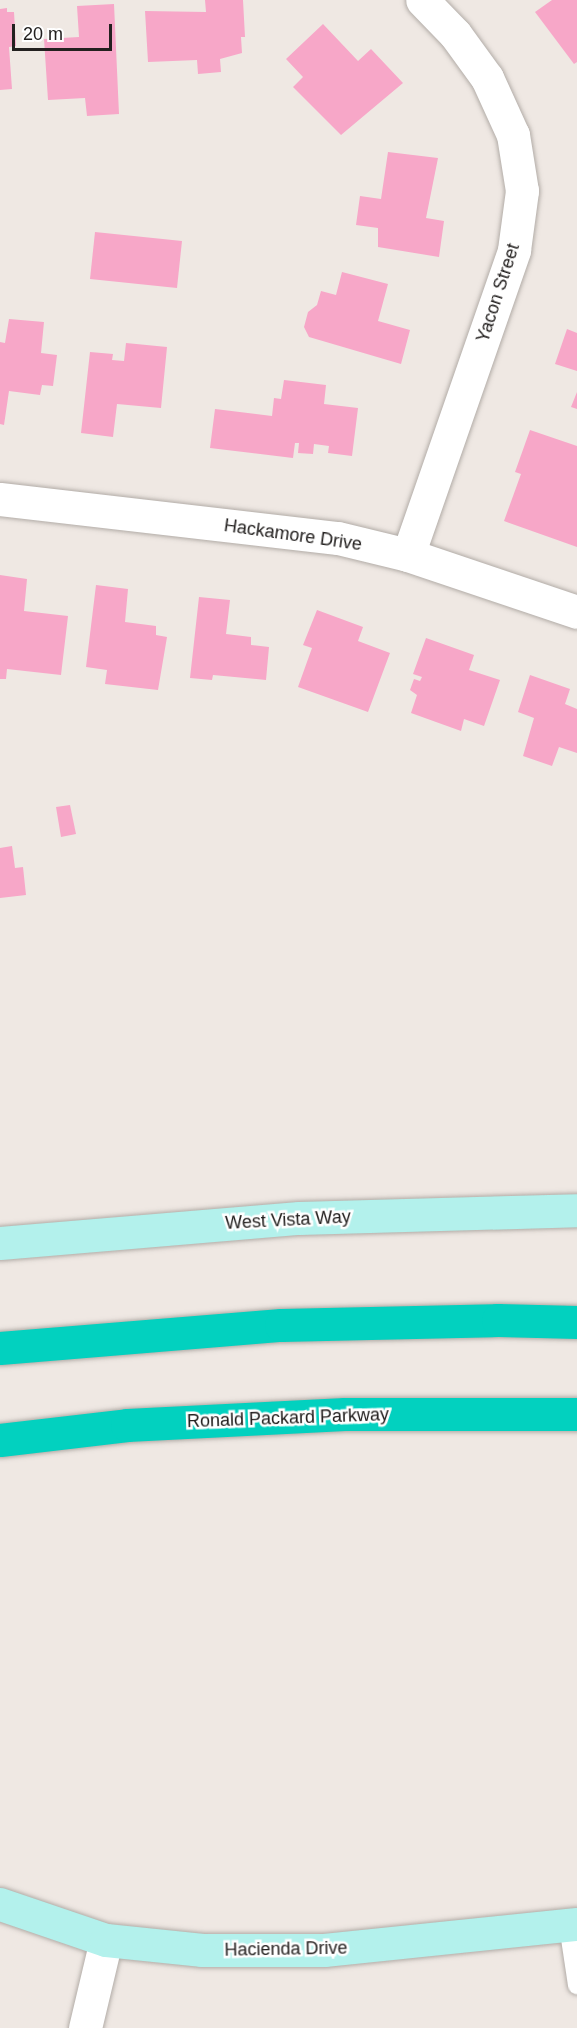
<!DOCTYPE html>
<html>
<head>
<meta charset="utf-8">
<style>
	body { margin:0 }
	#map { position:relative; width:577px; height:2028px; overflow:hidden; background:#efe8e3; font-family:Arial,sans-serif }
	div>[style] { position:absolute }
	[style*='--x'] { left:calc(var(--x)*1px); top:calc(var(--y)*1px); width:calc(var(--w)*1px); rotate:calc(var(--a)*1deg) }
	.building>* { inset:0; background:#f7a7c8 }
	.roads { filter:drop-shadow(0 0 2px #b2aca7) drop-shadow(0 0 2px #b2aca7) }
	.service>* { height:18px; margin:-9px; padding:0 9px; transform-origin:9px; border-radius:9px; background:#fff }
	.minor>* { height:33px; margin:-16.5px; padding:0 16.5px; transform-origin:16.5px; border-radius:16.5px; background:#fff }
	.tertiary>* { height:33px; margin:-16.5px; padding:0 16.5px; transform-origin:16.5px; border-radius:16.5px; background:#fff }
	.secondary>* { height:33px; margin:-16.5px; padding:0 16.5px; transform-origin:16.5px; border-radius:16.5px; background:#b3f1ec }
	.motorway>* { height:33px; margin:-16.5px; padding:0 16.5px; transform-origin:16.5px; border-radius:16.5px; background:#02d1bf }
	span { translate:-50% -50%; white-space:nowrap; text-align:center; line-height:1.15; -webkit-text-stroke:5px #fff; paint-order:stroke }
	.street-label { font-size:18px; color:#23201f }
	.scale { position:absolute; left:12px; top:24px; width:100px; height:27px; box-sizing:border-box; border:3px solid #23201f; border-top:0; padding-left:8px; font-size:18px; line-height:21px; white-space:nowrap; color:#23201f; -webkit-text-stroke:4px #fff; paint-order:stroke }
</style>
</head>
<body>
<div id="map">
	<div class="building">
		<div style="clip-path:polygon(205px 0,243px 0,245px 37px,241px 37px,242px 53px,220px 59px,221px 72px,198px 74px,197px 60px,148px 62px,145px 11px,206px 12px)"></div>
		<div style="clip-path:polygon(552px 0,577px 0,577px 62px,574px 64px,535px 12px)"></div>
		<div style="clip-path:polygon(114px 4px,119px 114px,87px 116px,85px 98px,48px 100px,44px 39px,79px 37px,77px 6px)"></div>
		<div style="clip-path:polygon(7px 8px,7px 12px,14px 12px,16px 46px,9px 47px,12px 89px,0 90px,0 9px)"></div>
		<div style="clip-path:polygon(323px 24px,358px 61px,371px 49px,403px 83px,341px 135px,293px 87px,303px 77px,286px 59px)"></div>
		<div style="clip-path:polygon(388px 152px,438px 158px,426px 218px,444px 221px,439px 257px,378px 247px,378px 228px,356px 225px,360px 196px,381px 199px)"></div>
		<div style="clip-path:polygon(95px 232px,182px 241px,177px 288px,90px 279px)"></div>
		<div style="clip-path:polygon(342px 272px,388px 284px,378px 321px,410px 330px,401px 364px,309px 337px,304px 327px,308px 312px,317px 305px,321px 291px,336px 295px)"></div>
		<div style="clip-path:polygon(9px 319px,44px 322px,41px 353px,57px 355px,53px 386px,42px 385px,40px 395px,9px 391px,4px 425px,0 424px,0 342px,5px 343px)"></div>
		<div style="clip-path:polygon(567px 329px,577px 333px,577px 371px,555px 364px)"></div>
		<div style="clip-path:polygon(126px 343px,167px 347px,161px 408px,117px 404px,113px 437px,81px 433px,90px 352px,113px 354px,112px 360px,124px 361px)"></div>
		<div style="clip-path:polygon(284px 380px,326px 385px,324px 404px,358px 408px,352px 456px,328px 453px,329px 446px,314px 444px,313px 454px,298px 453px,299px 443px,295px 443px,293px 458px,210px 448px,215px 409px,272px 416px,274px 398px,281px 399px)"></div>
		<div style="clip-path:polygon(577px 392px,577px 409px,571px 407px)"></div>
		<div style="clip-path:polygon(530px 430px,577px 446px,577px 547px,504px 521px,521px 474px,515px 472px)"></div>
		<div style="clip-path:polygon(0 575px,27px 579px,24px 611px,68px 616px,61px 675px,7px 669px,6px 679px,0 679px)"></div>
		<div style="clip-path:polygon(96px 585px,128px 589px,125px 622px,156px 626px,156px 635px,167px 637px,158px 690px,105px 684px,107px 670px,86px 667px)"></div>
		<div style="clip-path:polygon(199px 597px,230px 600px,226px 634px,251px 637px,251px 645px,269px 647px,266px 680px,213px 675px,212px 680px,190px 678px)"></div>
		<div style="clip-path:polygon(317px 610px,363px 627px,358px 641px,390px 653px,368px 712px,298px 687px,312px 648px,303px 645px)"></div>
		<div style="clip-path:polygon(426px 638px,474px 655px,469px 670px,500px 680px,484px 726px,464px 719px,461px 731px,411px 713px,417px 695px,410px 690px,414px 679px,420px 681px,422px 677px,413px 674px)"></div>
		<div style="clip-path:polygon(530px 675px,570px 689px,565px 704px,577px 709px,577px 753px,559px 747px,552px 766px,523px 756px,534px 718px,518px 712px)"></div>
		<div style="clip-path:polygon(70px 805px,76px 834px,61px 837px,56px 807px)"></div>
		<div style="clip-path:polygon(12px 846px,15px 868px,23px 867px,26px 895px,0 898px,0 848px)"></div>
	</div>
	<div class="roads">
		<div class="service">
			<div style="--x:568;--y:1925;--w:61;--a:81.5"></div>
		</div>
		<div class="minor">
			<div style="--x:0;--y:499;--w:340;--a:6.6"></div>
			<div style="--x:338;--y:538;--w:72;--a:13.7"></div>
			<div style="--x:408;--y:555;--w:178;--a:18.6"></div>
			<div style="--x:408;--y:555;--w:323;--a:-70.8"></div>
			<div style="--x:514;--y:250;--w:60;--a:-82.3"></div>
			<div style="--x:522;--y:191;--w:57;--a:-99.1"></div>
			<div style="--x:513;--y:135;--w:63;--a:-114.5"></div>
			<div style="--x:487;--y:78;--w:54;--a:-126"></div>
			<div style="--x:455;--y:34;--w:47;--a:-134.1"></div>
		</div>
		<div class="tertiary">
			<div style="--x:85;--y:2028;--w:90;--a:-76.6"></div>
		</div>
		<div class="secondary">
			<div style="--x:0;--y:1243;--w:300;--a:-4.8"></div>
			<div style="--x:299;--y:1218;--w:278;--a:-1.6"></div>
			<div style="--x:0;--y:1904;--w:112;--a:18.8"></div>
			<div style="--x:106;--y:1940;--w:97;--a:5.9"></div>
			<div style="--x:202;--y:1950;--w:122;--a:0"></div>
			<div style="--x:324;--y:1950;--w:254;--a:-5.9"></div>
		</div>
		<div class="motorway">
			<div style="--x:0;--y:1348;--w:282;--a:-4.7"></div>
			<div style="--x:281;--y:1325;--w:217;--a:-1.3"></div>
			<div style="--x:498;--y:1320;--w:79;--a:1.5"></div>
			<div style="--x:0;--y:1440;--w:128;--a:-6.7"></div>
			<div style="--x:127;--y:1425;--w:218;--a:-2.9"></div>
			<div style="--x:345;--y:1414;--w:232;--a:0"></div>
		</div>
	</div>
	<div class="street-label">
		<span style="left:498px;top:293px;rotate:-72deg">Yacon Street</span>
		<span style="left:293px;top:535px;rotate:8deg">Hackamore Drive</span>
		<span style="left:288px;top:1220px;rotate:-3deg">West Vista Way</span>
		<span style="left:288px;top:1418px;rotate:-2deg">Ronald Packard Parkway</span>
		<span style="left:286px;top:1949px;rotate:-1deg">Hacienda Drive</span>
	</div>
	<div class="scale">20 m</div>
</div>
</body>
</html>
